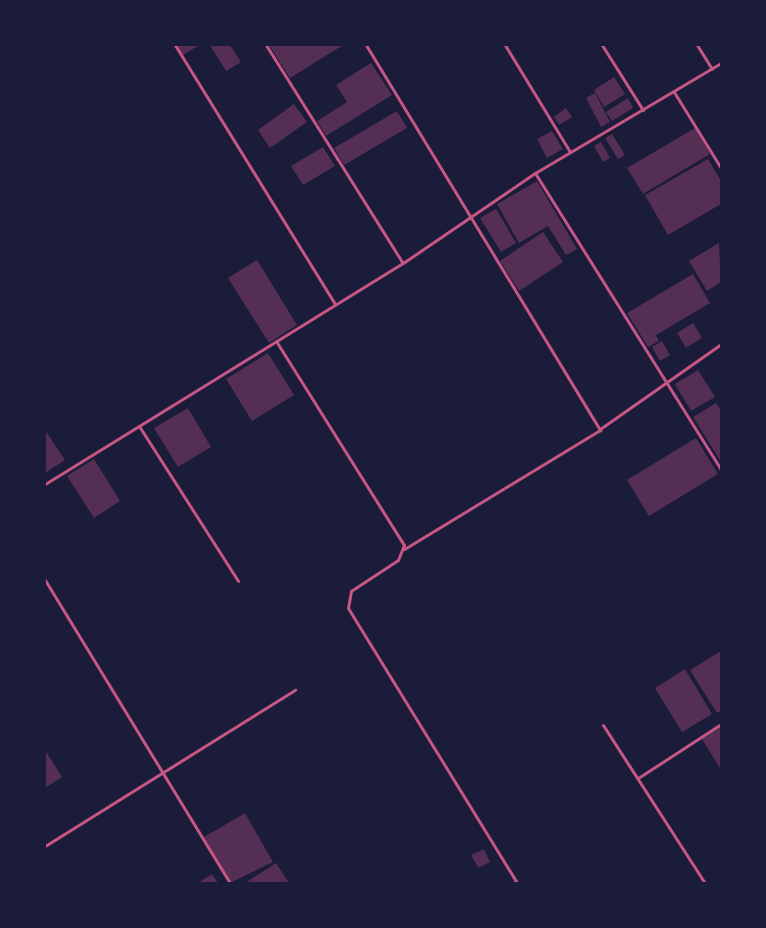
<!DOCTYPE html>
<html>
<head>
<meta charset="utf-8">
<style>
	body { margin:0 }
	#map { position:relative; width:766px; height:928px; overflow:hidden; background:#1b1b3a; font-family:"Titillium Web",sans-serif }
	div>[style] { position:absolute }
	[style*='--x'] { left:calc(var(--x)*1px); top:calc(var(--y)*1px); width:calc(var(--w)*1px); rotate:calc(var(--a)*1deg) }
	.building>* { inset:0; background:#542f53 }
	.service>* { height:3px; margin:-1.5px; padding:0 1.5px; transform-origin:1.5px; border-radius:1.5px; background:#c65784 }
	span { translate:-50% -50%; white-space:nowrap; text-align:center; line-height:1.15; -webkit-text-stroke:4.5px #1b1b3a; paint-order:stroke }
	.frame { position:absolute; inset:0; border:46px solid #1b1b3a; pointer-events:none }
</style>
</head>
<body>
<div id="map">
	<div class="building">
		<div style="clip-path:polygon(176px 45px,199px 45px,183px 55px)"></div>
		<div style="clip-path:polygon(210px 45px,230px 45px,241px 62px,226px 71px)"></div>
		<div style="clip-path:polygon(269px 45px,343px 45px,290px 78px)"></div>
		<div style="clip-path:polygon(371px 63px,392px 95px,326px 136px,317px 121px,347px 102px,336px 85px)"></div>
		<div style="clip-path:polygon(614px 77px,625px 94px,604px 107px,594px 90px)"></div>
		<div style="clip-path:polygon(595px 93px,610px 122px,601px 127px,586px 98px)"></div>
		<div style="clip-path:polygon(628px 98px,633px 108px,612px 121px,606px 112px)"></div>
		<div style="clip-path:polygon(294px 104px,307px 122px,270px 148px,258px 130px)"></div>
		<div style="clip-path:polygon(566px 108px,572px 117px,559px 125px,554px 117px)"></div>
		<div style="clip-path:polygon(397px 111px,407px 128px,344px 165px,334px 148px)"></div>
		<div style="clip-path:polygon(695px 128px,710px 154px,643px 194px,627px 168px)"></div>
		<div style="clip-path:polygon(552px 131px,563px 149px,547px 158px,537px 139px)"></div>
		<div style="clip-path:polygon(612px 134px,625px 155px,618px 159px,605px 138px)"></div>
		<div style="clip-path:polygon(601px 142px,610px 158px,603px 162px,594px 146px)"></div>
		<div style="clip-path:polygon(323px 147px,335px 166px,303px 185px,291px 166px)"></div>
		<div style="clip-path:polygon(708px 159px,721px 181px,721px 204px,668px 235px,645px 195px)"></div>
		<div style="clip-path:polygon(537px 181px,577px 249px,566px 255px,548px 226px,519px 243px,497px 204px)"></div>
		<div style="clip-path:polygon(496px 209px,516px 243px,501px 252px,480px 218px)"></div>
		<div style="clip-path:polygon(543px 232px,563px 262px,519px 291px,500px 261px)"></div>
		<div style="clip-path:polygon(719px 243px,721px 282px,707px 291px,689px 261px)"></div>
		<div style="clip-path:polygon(257px 260px,297px 325px,269px 343px,228px 278px)"></div>
		<div style="clip-path:polygon(693px 274px,710px 303px,656px 335px,659px 341px,648px 347px,627px 313px)"></div>
		<div style="clip-path:polygon(693px 323px,702px 338px,686px 348px,677px 333px)"></div>
		<div style="clip-path:polygon(662px 341px,670px 355px,660px 361px,652px 347px)"></div>
		<div style="clip-path:polygon(268px 353px,294px 395px,252px 421px,226px 379px)"></div>
		<div style="clip-path:polygon(698px 370px,715px 397px,691px 411px,675px 384px)"></div>
		<div style="clip-path:polygon(716px 403px,721px 410px,721px 462px,693px 417px)"></div>
		<div style="clip-path:polygon(188px 408px,211px 447px,178px 467px,154px 428px)"></div>
		<div style="clip-path:polygon(45px 430px,65px 460px,45px 473px)"></div>
		<div style="clip-path:polygon(696px 438px,718px 474px,649px 516px,627px 480px)"></div>
		<div style="clip-path:polygon(94px 459px,120px 501px,94px 518px,67px 476px)"></div>
		<div style="clip-path:polygon(721px 651px,721px 711px,717px 713px,690px 670px)"></div>
		<div style="clip-path:polygon(685px 669px,712px 714px,682px 732px,655px 688px)"></div>
		<div style="clip-path:polygon(721px 727px,721px 770px,702px 739px)"></div>
		<div style="clip-path:polygon(45px 750px,62px 777px,45px 788px)"></div>
		<div style="clip-path:polygon(245px 813px,273px 862px,230px 883px,204px 837px)"></div>
		<div style="clip-path:polygon(484px 849px,490px 862px,478px 868px,471px 855px)"></div>
		<div style="clip-path:polygon(276px 863px,289px 883px,245px 883px)"></div>
		<div style="clip-path:polygon(212px 874px,218px 883px,198px 883px)"></div>
	</div>
	<div class="service">
		<div style="--x:175;--y:45;--w:304;--a:58.3"></div>
		<div style="--x:266;--y:45;--w:257;--a:57.9"></div>
		<div style="--x:366;--y:45;--w:451;--a:58.7"></div>
		<div style="--x:600;--y:430;--w:229;--a:148.7"></div>
		<div style="--x:505;--y:45;--w:125;--a:58.7"></div>
		<div style="--x:602;--y:45;--w:77;--a:57.8"></div>
		<div style="--x:697;--y:45;--w:28;--a:58"></div>
		<div style="--x:674;--y:92;--w:89;--a:58.3"></div>
		<div style="--x:535;--y:173;--w:350;--a:57.9"></div>
		<div style="--x:276;--y:341;--w:241;--a:57.9"></div>
		<div style="--x:404;--y:545;--w:16;--a:112"></div>
		<div style="--x:398;--y:560;--w:56;--a:146.6"></div>
		<div style="--x:351;--y:591;--w:17;--a:100"></div>
		<div style="--x:348;--y:608;--w:323;--a:58.4"></div>
		<div style="--x:139;--y:426;--w:184;--a:57.4"></div>
		<div style="--x:600;--y:429;--w:148;--a:-35.1"></div>
		<div style="--x:45;--y:484;--w:421;--a:-31.7"></div>
		<div style="--x:403;--y:263;--w:160;--a:-34.3"></div>
		<div style="--x:535;--y:173;--w:216;--a:-30.6"></div>
		<div style="--x:45;--y:580;--w:355;--a:58.6"></div>
		<div style="--x:603;--y:725;--w:188;--a:57.2"></div>
		<div style="--x:638;--y:778;--w:99;--a:-33"></div>
		<div style="--x:45;--y:846;--w:295;--a:-32"></div>
	</div>
	<div class="frame"></div>
</div>
</body>
</html>
